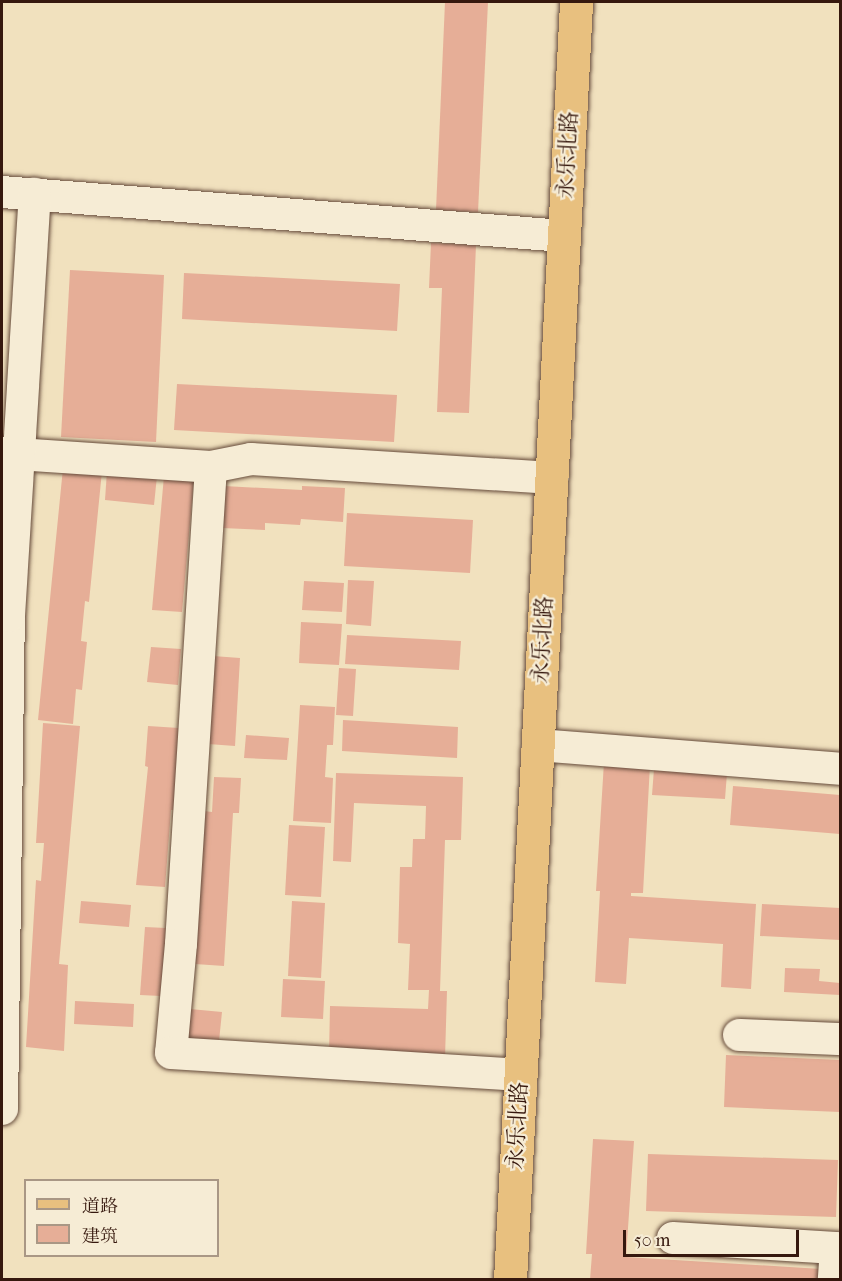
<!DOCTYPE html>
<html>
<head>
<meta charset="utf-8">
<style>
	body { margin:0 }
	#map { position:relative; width:842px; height:1281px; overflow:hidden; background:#f1e1be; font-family:"IM FELL French Canon","Noto Serif SC",serif }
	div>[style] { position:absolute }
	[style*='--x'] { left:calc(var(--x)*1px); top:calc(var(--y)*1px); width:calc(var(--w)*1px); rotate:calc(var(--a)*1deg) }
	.building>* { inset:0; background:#e6ae97 }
	.roads { filter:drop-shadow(0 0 2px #654a3a) drop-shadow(0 0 2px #654a3a) }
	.minor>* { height:32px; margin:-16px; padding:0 16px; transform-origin:16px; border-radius:16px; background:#f6ecd5 }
	.major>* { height:33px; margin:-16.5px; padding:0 16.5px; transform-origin:16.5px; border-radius:16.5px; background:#e8c07f }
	span { translate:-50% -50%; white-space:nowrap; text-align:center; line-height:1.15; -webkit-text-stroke:4.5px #f6ecd5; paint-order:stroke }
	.street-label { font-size:22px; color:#36180e }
	.frame { position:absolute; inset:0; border:3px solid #36180e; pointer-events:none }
	.legend { position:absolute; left:24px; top:1179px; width:195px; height:78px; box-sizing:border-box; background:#f6ecd5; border:2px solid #a99785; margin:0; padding:8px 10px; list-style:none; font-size:18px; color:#36180e }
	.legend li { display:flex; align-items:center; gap:12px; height:30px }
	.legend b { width:30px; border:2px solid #a99785 }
	.scale { position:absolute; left:623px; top:1230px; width:176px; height:27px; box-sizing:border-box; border:3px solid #36180e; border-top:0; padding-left:8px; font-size:18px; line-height:21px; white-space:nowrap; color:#36180e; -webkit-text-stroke:4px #f6ecd5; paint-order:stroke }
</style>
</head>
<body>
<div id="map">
	<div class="building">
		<div style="clip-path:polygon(445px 2px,488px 2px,478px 212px,436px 210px)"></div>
		<div style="clip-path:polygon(431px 243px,476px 245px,469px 413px,437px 412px,442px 288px,429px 288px)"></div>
		<div style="clip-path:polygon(70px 270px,164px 275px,156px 442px,61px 437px)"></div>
		<div style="clip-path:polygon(184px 273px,400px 284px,397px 331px,182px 319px)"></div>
		<div style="clip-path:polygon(177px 384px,397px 395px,394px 442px,174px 430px)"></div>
		<div style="clip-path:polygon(63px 468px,102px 471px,89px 602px,85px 601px,81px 641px,87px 642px,82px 690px,76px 689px,73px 724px,38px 720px)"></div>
		<div style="clip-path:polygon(107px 471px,157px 476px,154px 505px,105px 500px)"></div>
		<div style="clip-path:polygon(164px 476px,194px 478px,182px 612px,152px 610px)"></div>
		<div style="clip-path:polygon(224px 486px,302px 490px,302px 486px,345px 488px,343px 522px,301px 519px,300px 525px,265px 523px,265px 530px,222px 528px)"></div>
		<div style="clip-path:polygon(347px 513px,473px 520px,470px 573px,344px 566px)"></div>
		<div style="clip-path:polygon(348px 580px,374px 581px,371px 626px,346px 624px)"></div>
		<div style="clip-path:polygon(304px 581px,344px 583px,342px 612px,302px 610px)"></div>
		<div style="clip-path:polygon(301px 622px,342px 624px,339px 665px,299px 663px)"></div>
		<div style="clip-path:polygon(347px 635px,461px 641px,459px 670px,345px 664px)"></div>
		<div style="clip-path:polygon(151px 647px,181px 649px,178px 685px,147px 682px)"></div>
		<div style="clip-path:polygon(213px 656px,240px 658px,235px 746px,208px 744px)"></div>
		<div style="clip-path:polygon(339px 668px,356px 669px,353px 716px,336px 715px)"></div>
		<div style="clip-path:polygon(300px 705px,335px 707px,333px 745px,327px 745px,325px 777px,333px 778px,331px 823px,293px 821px)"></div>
		<div style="clip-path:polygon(343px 720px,458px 727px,457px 758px,342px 751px)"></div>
		<div style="clip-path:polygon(43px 723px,80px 726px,59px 964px,68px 965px,64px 1051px,26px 1047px,36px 880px,41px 881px,44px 843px,36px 843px)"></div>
		<div style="clip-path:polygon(148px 726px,179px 728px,176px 810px,171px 810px,165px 887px,136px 885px,148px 767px,145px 766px)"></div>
		<div style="clip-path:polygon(246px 735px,289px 738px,287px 760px,244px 758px)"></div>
		<div style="clip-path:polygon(604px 762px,650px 765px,643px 893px,631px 893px,631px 896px,756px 904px,751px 989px,721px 987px,723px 944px,629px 938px,626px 984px,595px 982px,600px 891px,596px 891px)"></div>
		<div style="clip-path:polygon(654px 769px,727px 773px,725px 799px,652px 795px)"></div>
		<div style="clip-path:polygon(336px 773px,463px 777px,461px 840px,445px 840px,440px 991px,447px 991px,445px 1058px,329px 1055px,330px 1006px,428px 1009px,429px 990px,408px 990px,410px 944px,398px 943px,400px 867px,412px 867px,413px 839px,425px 839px,426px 806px,354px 803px,351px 862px,333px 861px)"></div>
		<div style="clip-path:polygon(214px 777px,241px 778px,239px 813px,233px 813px,224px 966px,195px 964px,204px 811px,212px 812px)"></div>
		<div style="clip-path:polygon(733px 786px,840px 795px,840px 834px,730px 825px)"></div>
		<div style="clip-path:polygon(289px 825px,325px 827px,321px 897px,285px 895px)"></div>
		<div style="clip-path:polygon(81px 901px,131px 905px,129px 927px,79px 923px)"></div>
		<div style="clip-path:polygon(292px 901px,325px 903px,321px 978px,288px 976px)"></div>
		<div style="clip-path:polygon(762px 904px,840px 908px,840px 940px,760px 936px)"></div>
		<div style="clip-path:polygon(145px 927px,166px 928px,161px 996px,140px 995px)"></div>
		<div style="clip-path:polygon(785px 968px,820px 969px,819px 981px,840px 983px,840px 995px,784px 992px)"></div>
		<div style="clip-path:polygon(283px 979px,325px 981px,323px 1019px,281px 1017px)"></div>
		<div style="clip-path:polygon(75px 1001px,134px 1004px,133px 1027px,74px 1024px)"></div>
		<div style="clip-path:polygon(190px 1009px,222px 1012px,218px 1051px,186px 1047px)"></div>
		<div style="clip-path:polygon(726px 1055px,840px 1060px,840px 1112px,724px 1107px)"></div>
		<div style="clip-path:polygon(593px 1139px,634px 1141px,626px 1257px,821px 1269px,820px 1280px,590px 1280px,592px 1254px,586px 1254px)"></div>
		<div style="clip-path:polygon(648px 1154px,838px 1160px,836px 1217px,646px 1211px)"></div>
	</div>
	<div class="roads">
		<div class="minor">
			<div style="--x:2;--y:192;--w:564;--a:4.48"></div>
			<div style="--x:2;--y:453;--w:209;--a:3.8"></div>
			<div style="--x:211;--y:467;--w:41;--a:-11.3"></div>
			<div style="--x:251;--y:459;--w:302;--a:3.6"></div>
			<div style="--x:211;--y:467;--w:478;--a:93.6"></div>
			<div style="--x:181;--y:944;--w:109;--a:95.2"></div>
			<div style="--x:171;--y:1053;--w:351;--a:3.6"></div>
			<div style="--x:538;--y:745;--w:303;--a:4.5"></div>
			<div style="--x:739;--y:1035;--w:101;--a:2.3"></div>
			<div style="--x:2;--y:1109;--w:493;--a:-89.2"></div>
			<div style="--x:9;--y:616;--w:423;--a:-86.5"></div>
			<div style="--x:673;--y:1238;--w:163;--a:3.5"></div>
			<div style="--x:836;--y:1248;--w:32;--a:94"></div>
		</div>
		<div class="major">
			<div style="--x:510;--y:1280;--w:1280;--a:-87.04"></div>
		</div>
	</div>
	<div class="street-label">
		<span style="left:568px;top:155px;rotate:-87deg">永乐北路</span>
		<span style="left:543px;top:640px;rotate:-87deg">永乐北路</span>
		<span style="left:518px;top:1126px;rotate:-87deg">永乐北路</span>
	</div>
	<div class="frame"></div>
	<ul class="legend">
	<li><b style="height:8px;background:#e8c07f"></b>道路</li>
	<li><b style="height:16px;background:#e6ae97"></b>建筑</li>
	</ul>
	<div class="scale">50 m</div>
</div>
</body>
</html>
